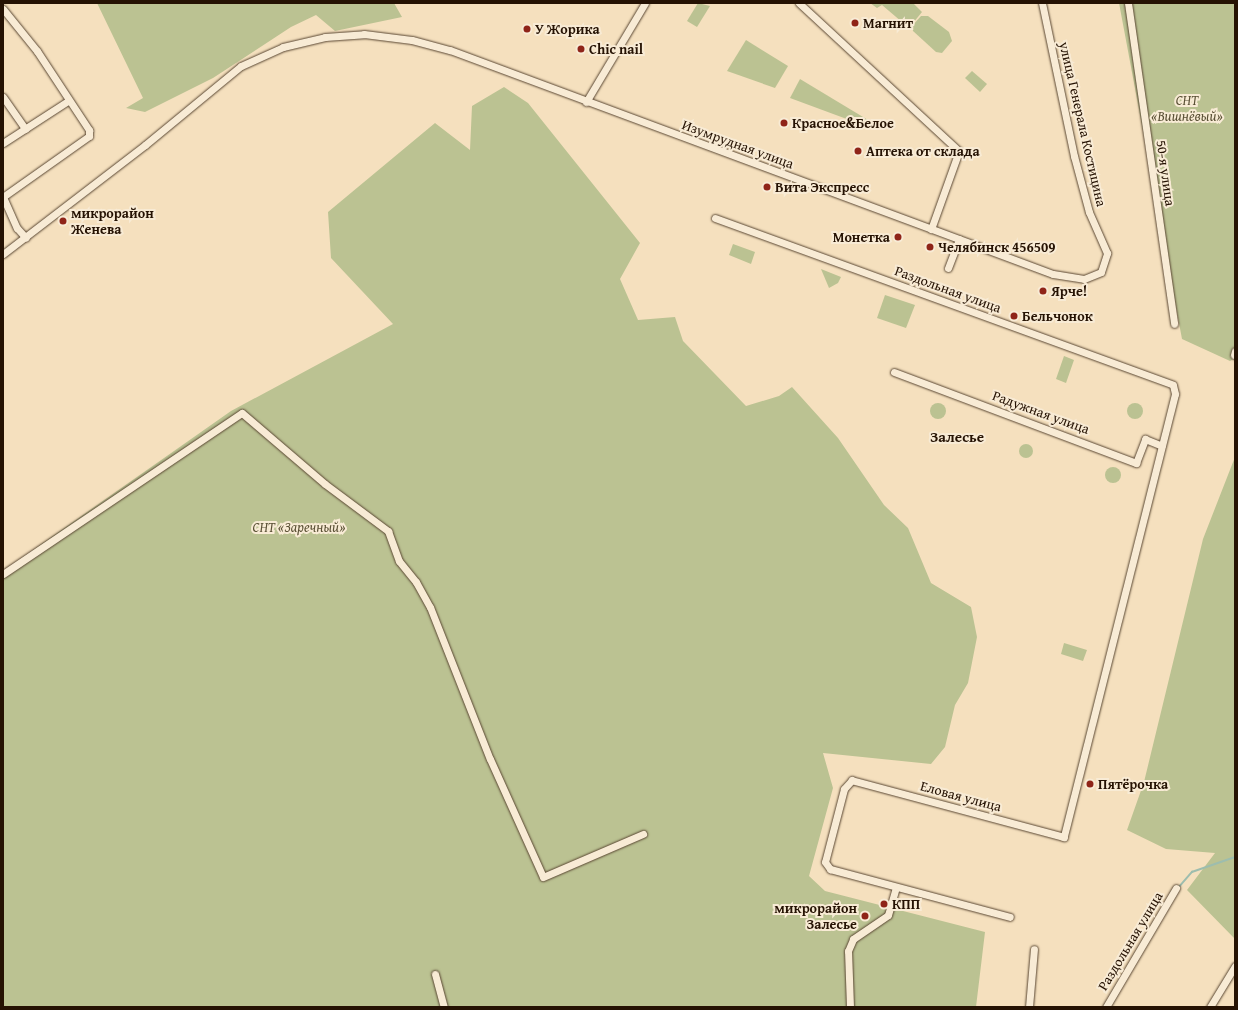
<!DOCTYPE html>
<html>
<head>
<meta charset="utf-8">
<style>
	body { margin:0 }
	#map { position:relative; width:1238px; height:1010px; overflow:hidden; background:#f5e0be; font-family:"Gentium Book Plus",serif }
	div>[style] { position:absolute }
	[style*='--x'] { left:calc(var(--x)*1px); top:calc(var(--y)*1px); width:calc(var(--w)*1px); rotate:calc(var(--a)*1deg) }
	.green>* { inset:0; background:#bbc292 }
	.round { border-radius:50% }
	.stream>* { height:1.5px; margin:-0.75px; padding:0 0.75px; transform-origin:0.75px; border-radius:0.75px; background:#9dbdae }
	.roads { filter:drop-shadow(0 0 1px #594632) drop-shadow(0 0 1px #594632) }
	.minor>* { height:7px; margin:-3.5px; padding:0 3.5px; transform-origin:3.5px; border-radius:3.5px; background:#f8ebd5 }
	.dots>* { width:11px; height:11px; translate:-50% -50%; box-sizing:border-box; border:2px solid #f8ebd5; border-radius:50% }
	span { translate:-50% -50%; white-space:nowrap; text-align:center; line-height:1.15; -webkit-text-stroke:4px #f8ebd5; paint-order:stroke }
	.poi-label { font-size:14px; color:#251203; font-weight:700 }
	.left { translate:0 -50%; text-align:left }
	.right { translate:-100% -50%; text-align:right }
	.park-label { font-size:14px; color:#5a5035; font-style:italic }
	.street-label { font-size:14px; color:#251203 }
	.neighbourhood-label { font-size:15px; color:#251203; font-weight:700 }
	.frame { position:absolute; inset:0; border:4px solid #251203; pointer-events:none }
</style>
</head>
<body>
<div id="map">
	<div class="green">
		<div style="clip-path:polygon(97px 3px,394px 3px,402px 17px,335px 31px,316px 15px,291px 27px,213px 78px,145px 112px,126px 108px,143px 98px)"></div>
		<div style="clip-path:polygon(698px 3px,710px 6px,697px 27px,687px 21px)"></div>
		<div style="clip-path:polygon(870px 3px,913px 3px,922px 12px,909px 28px,882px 5px,877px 8px)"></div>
		<div style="clip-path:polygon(1119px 3px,1235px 3px,1235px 358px,1230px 361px,1182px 339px)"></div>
		<div style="clip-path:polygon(921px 16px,928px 16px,949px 32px,952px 41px,942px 53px,936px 52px,913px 31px,912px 26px)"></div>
		<div style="clip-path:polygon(746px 40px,788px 66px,775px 88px,727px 71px)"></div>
		<div style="clip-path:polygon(972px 71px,987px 84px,980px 92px,965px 78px)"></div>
		<div style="clip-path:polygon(800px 79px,873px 123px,871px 128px,790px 98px)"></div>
		<div style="clip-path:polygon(504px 87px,528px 103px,640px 243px,620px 279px,638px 320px,675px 317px,683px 341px,746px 406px,779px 396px,792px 387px,838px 438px,884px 505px,908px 528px,931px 583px,971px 607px,977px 637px,968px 683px,955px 705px,945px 747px,931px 764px,823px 753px,833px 788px,809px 876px,825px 891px,985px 932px,976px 1007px,3px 1007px,3px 571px,231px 411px,393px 324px,331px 258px,328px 212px,435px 123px,470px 150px,472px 106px)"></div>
		<div style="clip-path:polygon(733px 244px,755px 252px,751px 264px,729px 255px)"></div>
		<div style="clip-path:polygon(821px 269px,841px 277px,838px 283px,829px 288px)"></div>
		<div style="clip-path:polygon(885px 295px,915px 305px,906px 328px,877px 318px)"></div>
		<div style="clip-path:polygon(1064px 356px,1074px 360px,1066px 383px,1056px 379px)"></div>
		<div class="round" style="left:1127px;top:403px;width:16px;height:16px"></div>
		<div class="round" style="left:930px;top:403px;width:16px;height:16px"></div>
		<div class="round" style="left:1019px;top:444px;width:14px;height:14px"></div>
		<div style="clip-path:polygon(1235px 457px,1235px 939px,1187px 890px,1215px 853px,1166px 849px,1127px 830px,1144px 782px,1203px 539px)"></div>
		<div class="round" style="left:1105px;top:467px;width:16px;height:16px"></div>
		<div style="clip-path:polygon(1064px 643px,1087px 650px,1083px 661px,1061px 654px)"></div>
	</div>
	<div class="stream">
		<div style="--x:1179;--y:887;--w:20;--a:-49"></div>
		<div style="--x:1192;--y:872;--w:46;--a:-19.2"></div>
	</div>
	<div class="roads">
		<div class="minor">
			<div style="--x:799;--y:3;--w:218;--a:42.8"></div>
			<div style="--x:959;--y:151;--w:83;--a:109.7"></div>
			<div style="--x:1128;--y:3;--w:324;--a:81.8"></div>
			<div style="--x:3;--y:9;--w:54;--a:51"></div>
			<div style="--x:37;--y:51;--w:95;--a:56.6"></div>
			<div style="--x:89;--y:130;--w:6;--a:90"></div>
			<div style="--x:89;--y:136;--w:105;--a:144.7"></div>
			<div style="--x:3;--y:197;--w:34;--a:66"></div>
			<div style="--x:17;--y:228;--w:13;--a:48"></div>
			<div style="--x:3;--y:97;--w:39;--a:55"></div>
			<div style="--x:586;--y:102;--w:115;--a:-59.2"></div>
			<div style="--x:3;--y:143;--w:77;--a:-32.9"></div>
			<div style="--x:715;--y:218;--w:487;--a:20"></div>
			<div style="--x:1173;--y:385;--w:9;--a:77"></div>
			<div style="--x:1175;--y:394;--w:457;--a:104.1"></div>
			<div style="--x:1064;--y:837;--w:220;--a:-165"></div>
			<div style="--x:852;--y:780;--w:12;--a:132"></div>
			<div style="--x:844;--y:789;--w:75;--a:104.6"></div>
			<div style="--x:825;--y:862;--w:9;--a:54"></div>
			<div style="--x:830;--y:869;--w:186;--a:14.9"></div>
			<div style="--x:3;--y:254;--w:179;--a:-37.5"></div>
			<div style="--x:145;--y:145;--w:124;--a:-39.5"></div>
			<div style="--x:241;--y:66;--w:46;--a:-24.3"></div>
			<div style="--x:283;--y:47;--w:43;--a:-13.4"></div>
			<div style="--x:325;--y:37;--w:39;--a:-4"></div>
			<div style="--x:364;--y:34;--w:48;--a:7.1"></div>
			<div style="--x:412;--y:40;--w:39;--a:15"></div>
			<div style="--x:450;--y:50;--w:643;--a:20.38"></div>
			<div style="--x:1053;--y:274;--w:31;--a:9"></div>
			<div style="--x:1084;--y:279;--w:18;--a:-22"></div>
			<div style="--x:1101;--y:272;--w:20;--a:-72"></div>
			<div style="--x:1107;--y:253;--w:45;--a:-113.7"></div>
			<div style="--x:1089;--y:212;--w:58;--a:-105"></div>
			<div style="--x:1074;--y:156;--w:156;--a:-101.8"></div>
			<div style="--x:948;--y:268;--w:31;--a:-69"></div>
			<div style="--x:1234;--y:355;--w:4;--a:-76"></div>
			<div style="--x:894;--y:372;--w:259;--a:20.6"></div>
			<div style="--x:1136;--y:463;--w:26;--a:-69"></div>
			<div style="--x:1145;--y:439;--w:18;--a:22"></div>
			<div style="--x:3;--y:574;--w:288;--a:-34"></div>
			<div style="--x:242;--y:413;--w:109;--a:40.5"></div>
			<div style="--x:325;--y:484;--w:79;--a:36.7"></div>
			<div style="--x:388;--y:531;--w:32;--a:70"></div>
			<div style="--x:399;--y:561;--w:27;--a:51"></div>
			<div style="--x:416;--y:582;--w:29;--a:61"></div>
			<div style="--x:430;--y:607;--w:163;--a:68.5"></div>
			<div style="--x:490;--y:759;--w:129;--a:65.8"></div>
			<div style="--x:543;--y:877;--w:109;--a:-23.3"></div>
			<div style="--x:435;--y:974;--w:34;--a:75"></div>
			<div style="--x:850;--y:1007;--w:56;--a:-92"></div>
			<div style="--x:848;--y:951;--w:13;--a:-67"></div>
			<div style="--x:853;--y:939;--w:42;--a:-34.4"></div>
			<div style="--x:888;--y:915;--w:29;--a:-74"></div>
			<div style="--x:1029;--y:1007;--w:58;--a:-85.1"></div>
			<div style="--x:1106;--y:1007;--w:138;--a:-59.5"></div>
			<div style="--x:1210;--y:1007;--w:48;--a:-58.6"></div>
		</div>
	</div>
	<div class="dots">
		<div style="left:855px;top:23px;background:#8f2418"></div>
		<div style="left:527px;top:29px;background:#8f2418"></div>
		<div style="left:581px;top:49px;background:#8f2418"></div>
		<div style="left:784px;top:123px;background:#8f2418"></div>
		<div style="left:858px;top:151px;background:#8f2418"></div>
		<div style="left:767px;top:187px;background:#8f2418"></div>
		<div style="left:63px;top:221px;background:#8f2418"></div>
		<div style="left:898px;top:237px;background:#8f2418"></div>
		<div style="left:930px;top:247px;background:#8f2418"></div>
		<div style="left:1043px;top:291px;background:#8f2418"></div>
		<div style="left:1014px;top:316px;background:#8f2418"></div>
		<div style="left:1090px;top:784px;background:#8f2418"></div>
		<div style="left:884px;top:904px;background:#8f2418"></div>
		<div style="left:865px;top:916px;background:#8f2418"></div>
	</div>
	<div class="poi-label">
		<span class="left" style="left:863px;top:23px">Магнит</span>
		<span class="left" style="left:535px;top:29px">У Жорика</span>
		<span class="left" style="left:589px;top:49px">Chic nail</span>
		<span class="left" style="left:792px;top:123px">Красное&amp;Белое</span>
		<span class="left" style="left:866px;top:151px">Аптека от склада</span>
		<span class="left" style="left:775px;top:187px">Вита Экспресс</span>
		<span class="left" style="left:71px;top:221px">микрорайон<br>Женева</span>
		<span class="right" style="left:890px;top:237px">Монетка</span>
		<span class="left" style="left:938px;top:247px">Челябинск 456509</span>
		<span class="left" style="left:1051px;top:291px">Ярче!</span>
		<span class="left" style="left:1022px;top:316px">Бельчонок</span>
		<span class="left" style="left:1098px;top:784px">Пятёрочка</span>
		<span class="left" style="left:892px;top:904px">КПП</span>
		<span class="right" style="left:857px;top:916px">микрорайон<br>Залесье</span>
	</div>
	<div class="park-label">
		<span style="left:1187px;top:108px">СНТ<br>«Вишнёвый»</span>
		<span style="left:299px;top:527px">СНТ «Заречный»</span>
	</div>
	<div class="street-label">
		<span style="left:1083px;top:124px;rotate:77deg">улица Генерала Костицина</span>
		<span style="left:738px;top:144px;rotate:20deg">Изумрудная улица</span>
		<span style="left:1166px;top:173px;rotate:82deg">50-я улица</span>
		<span style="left:948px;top:289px;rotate:20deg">Раздольная улица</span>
		<span style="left:1041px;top:412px;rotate:20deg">Радужная улица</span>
		<span style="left:961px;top:796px;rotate:15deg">Еловая улица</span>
		<span style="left:1130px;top:941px;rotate:-59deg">Раздольная улица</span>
	</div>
	<div class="neighbourhood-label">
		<span style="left:957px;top:437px">Залесье</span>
	</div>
	<div class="frame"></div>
</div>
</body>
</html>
